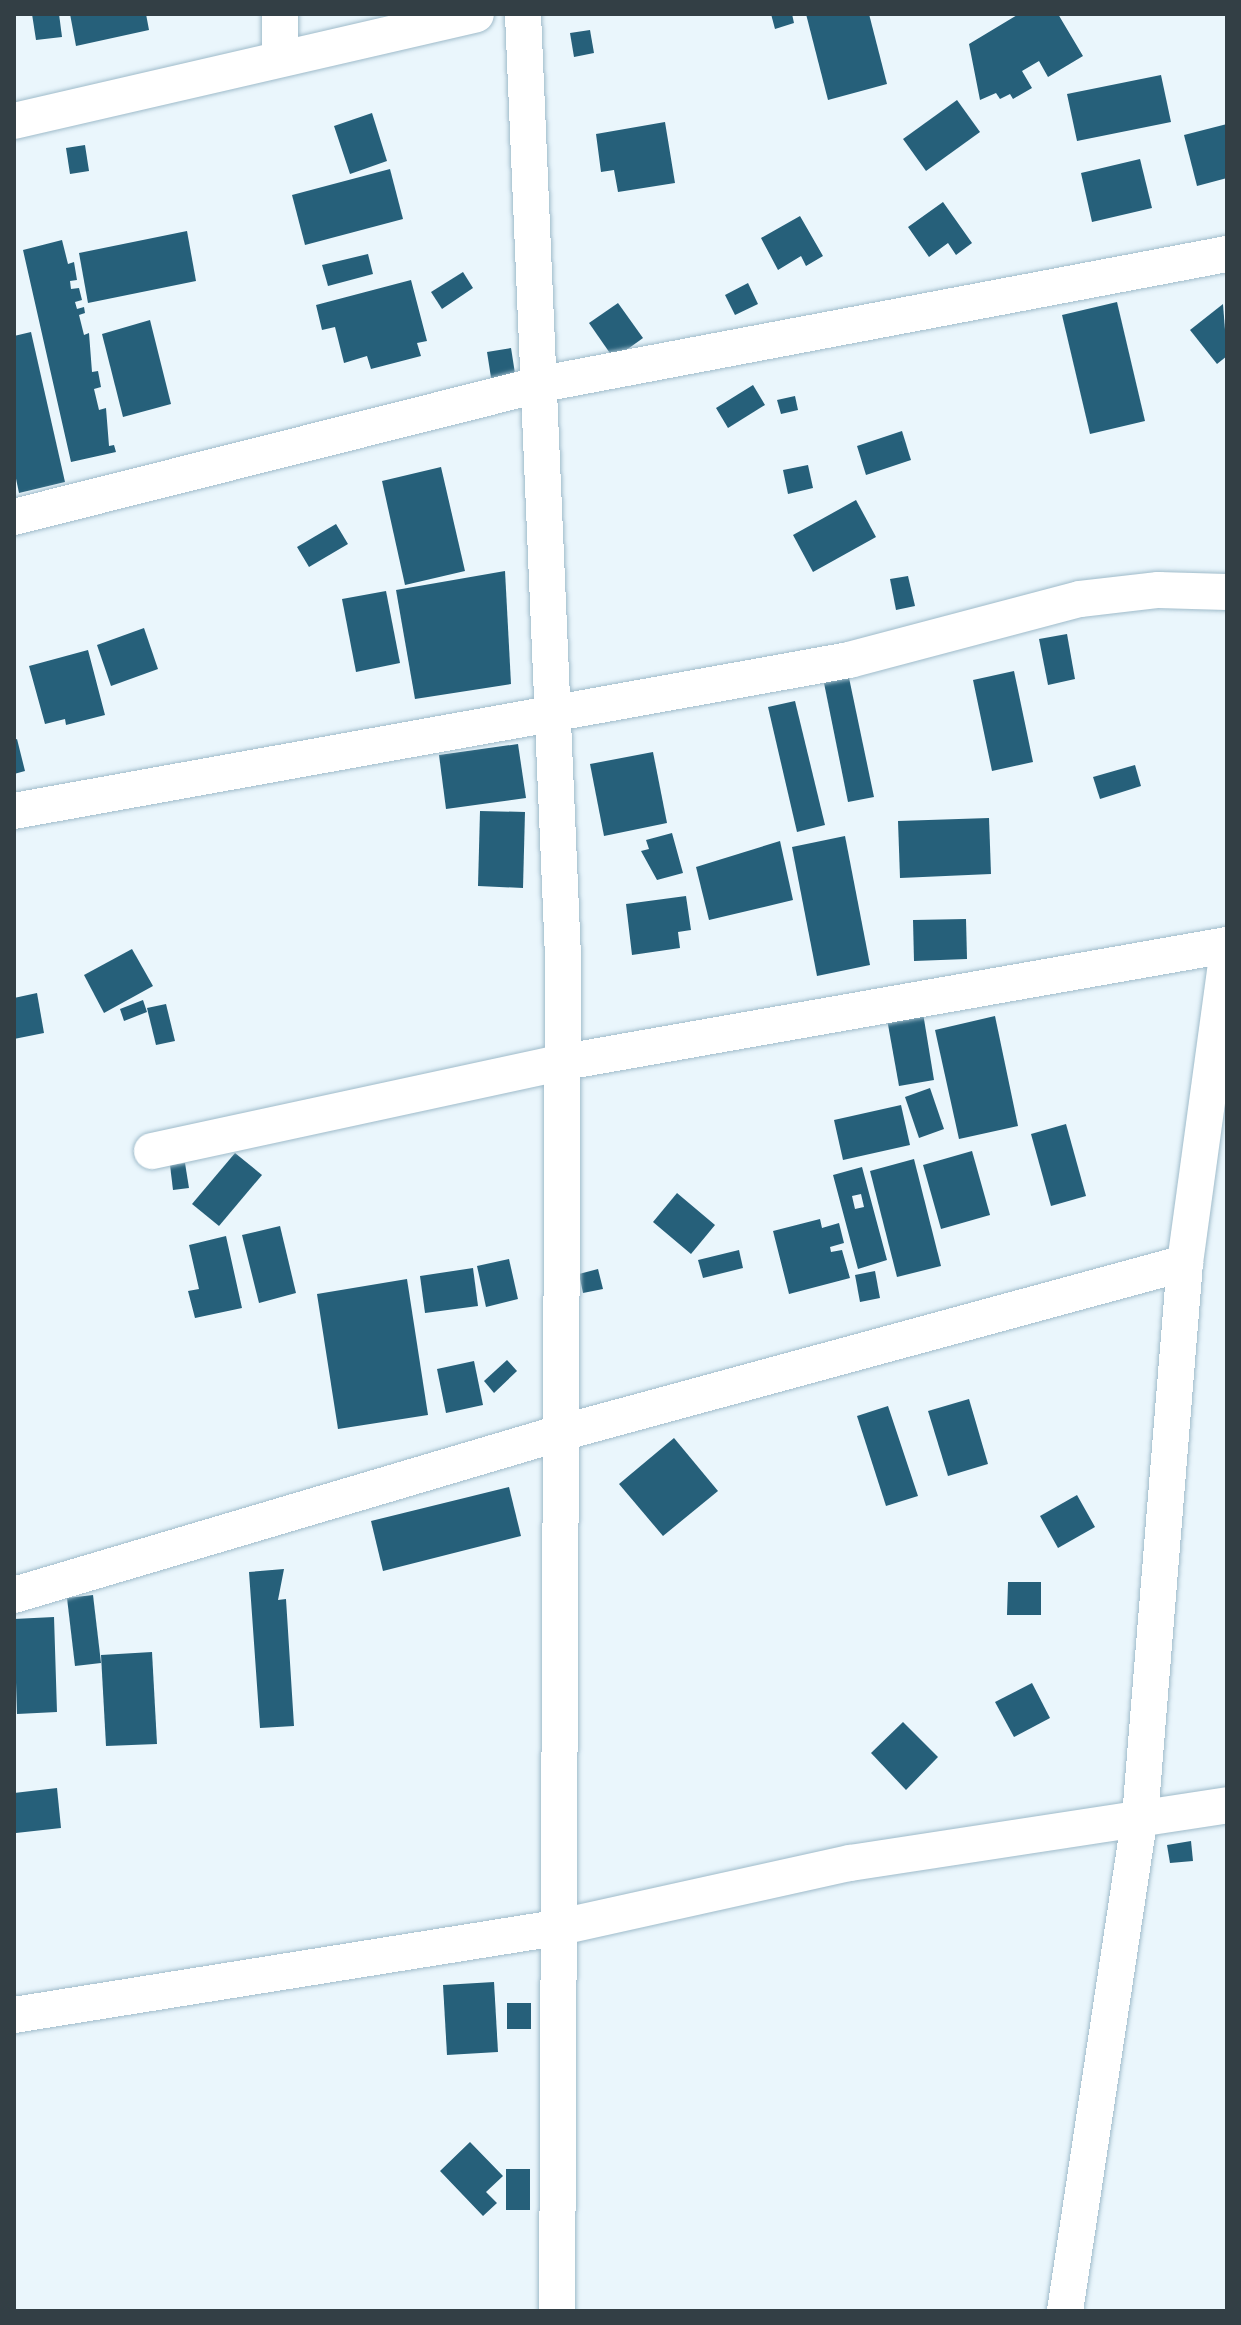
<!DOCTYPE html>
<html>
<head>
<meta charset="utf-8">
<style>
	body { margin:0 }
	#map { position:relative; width:1241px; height:2325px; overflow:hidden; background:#eaf6fc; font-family:Bitter,serif }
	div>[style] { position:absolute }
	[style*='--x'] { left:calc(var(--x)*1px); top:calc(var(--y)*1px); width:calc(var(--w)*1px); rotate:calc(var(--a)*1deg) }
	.building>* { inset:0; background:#26607a }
	.roads { filter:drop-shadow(0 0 2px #9fbbca) drop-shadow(0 0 2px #9fbbca) }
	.minor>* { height:36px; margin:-18px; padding:0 18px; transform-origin:18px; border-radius:18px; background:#fff }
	span { translate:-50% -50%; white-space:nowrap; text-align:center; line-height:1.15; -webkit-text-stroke:8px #eaf6fc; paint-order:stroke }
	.frame { position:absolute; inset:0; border:16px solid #333f45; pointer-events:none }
</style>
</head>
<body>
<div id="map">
	<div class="building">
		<div style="clip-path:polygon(32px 14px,59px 14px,62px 37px,36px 40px)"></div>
		<div style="clip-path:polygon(70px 14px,146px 14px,149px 30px,76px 46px)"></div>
		<div style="clip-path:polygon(771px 14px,792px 14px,794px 23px,775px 29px)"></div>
		<div style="clip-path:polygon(806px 14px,869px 14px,887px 84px,828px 100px)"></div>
		<div style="clip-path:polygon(1019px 14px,1058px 14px,1083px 56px,1048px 77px,1039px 61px,1022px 71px,1032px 88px,1013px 99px,1010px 94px,1000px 99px,996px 93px,980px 100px,969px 44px)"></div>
		<div style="clip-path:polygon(590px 30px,594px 53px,574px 57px,570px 33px)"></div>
		<div style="clip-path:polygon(1161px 75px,1171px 122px,1077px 141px,1067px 94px)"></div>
		<div style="clip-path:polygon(957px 100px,980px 132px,926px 171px,903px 139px)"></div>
		<div style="clip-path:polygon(372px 113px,387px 161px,350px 174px,334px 126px)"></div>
		<div style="clip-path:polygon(665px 122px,675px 183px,618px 192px,614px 170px,601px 172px,596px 134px)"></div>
		<div style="clip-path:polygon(1227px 124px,1227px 178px,1197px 186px,1184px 135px)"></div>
		<div style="clip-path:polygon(85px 145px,89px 171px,70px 174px,66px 148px)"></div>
		<div style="clip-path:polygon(1140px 159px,1152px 208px,1092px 222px,1081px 173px)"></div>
		<div style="clip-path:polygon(390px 169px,403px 219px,305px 245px,292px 195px)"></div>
		<div style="clip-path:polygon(943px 202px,972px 243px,956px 255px,948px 243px,929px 257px,908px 227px)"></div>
		<div style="clip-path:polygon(800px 216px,823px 256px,806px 266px,801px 256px,778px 270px,761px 238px)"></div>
		<div style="clip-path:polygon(187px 231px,196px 281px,88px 303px,79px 253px)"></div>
		<div style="clip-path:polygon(62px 240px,68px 264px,74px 262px,77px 280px,70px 281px,71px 289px,79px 288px,82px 300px,75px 302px,77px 309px,84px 307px,85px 313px,79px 315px,84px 335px,89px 333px,92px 372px,98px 371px,101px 387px,94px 389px,99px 410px,106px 408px,109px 446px,114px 445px,116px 452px,71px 462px,23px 250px)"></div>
		<div style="clip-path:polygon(368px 254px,373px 274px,328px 286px,322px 265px)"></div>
		<div style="clip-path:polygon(463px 272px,473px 288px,442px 309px,431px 292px)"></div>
		<div style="clip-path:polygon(411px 280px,427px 341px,417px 343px,421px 356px,371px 369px,367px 356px,344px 363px,335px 327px,322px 330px,316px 305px)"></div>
		<div style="clip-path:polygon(748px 283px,758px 304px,735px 315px,725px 295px)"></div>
		<div style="clip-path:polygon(1117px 302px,1145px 421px,1090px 434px,1062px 315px)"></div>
		<div style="clip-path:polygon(618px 303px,643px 338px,614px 359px,589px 323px)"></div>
		<div style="clip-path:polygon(1223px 304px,1227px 356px,1217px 364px,1190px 330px)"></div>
		<div style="clip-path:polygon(150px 320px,171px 404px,123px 417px,102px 334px)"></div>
		<div style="clip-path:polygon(31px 332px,65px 482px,19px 493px,14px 469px,14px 336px)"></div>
		<div style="clip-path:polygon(511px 348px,516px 380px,492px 384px,487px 352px)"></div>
		<div style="clip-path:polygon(753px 385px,765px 405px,728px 428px,716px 408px)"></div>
		<div style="clip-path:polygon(795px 396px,798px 410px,781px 414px,777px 400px)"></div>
		<div style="clip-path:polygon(902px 431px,911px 460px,866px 475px,857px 446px)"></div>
		<div style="clip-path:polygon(808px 465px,813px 488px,788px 494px,783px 470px)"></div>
		<div style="clip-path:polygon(441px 467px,465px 571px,405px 585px,382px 481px)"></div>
		<div style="clip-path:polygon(856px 500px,876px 537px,813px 572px,793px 535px)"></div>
		<div style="clip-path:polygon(336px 524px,348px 544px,309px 567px,297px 547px)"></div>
		<div style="clip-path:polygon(505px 571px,511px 684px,415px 699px,396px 590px)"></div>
		<div style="clip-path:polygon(908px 576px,915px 606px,896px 610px,890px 579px)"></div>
		<div style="clip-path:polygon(386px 591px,400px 663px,356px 672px,342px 599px)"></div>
		<div style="clip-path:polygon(144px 628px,158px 669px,111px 686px,97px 645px)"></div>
		<div style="clip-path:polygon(1067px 634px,1075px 679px,1048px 685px,1039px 639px)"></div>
		<div style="clip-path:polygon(88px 650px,105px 715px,66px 725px,65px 719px,45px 724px,29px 666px)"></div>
		<div style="clip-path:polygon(1014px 671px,1033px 762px,992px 771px,973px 680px)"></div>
		<div style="clip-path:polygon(848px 673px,874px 797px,848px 802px,823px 678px)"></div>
		<div style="clip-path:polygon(795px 701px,825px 825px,797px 832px,768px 707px)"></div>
		<div style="clip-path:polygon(17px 739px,25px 771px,14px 774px,14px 740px)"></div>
		<div style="clip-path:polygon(518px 744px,526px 798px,446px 809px,439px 755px)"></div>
		<div style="clip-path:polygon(653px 752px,667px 823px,604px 836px,590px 764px)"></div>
		<div style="clip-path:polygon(1135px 765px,1141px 786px,1100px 799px,1093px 777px)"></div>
		<div style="clip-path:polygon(480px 811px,525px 812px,523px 888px,478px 886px)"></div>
		<div style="clip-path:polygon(989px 818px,991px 874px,900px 878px,898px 821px)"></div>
		<div style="clip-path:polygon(672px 833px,683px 873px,657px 880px,641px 851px,649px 849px,646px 840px)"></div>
		<div style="clip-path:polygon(845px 836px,870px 965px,817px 976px,792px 847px)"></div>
		<div style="clip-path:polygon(780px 841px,793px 900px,709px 920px,696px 867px)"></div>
		<div style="clip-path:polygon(686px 896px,691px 930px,678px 932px,680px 948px,632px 955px,626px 904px)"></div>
		<div style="clip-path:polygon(966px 919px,967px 959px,914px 961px,913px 920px)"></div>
		<div style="clip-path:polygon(132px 949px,153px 986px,104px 1013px,84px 975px)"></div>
		<div style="clip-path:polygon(37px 993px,44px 1033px,14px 1039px,14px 998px)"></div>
		<div style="clip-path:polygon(143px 1000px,147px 1012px,124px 1021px,120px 1009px)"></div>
		<div style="clip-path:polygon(166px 1004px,175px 1041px,156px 1045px,147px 1008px)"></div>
		<div style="clip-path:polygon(923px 1013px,934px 1080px,899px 1086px,887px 1019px)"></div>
		<div style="clip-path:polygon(995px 1016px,1018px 1126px,959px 1139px,935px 1030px)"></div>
		<div style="clip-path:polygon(930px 1088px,944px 1129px,919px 1138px,905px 1097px)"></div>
		<div style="clip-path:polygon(901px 1105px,910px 1145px,843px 1160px,834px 1120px)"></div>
		<div style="clip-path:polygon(1066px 1124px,1086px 1196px,1051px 1206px,1031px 1134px)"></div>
		<div style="clip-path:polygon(972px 1151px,990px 1215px,941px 1229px,923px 1165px)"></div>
		<div style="clip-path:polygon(235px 1153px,262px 1175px,219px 1226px,192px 1204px)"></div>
		<div style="clip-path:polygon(914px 1159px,941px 1266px,897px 1277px,870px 1171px)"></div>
		<div style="clip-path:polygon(185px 1163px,189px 1188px,173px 1190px,170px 1165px)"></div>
		<div style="clip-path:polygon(evenodd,862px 1167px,887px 1260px,858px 1269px,833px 1175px,862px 1167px,861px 1194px,864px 1207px,855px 1209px,852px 1196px,861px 1194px)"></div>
		<div style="clip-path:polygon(677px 1193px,715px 1225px,691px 1254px,653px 1222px)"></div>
		<div style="clip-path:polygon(820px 1219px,822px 1228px,839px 1223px,844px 1243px,830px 1247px,831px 1252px,842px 1250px,850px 1278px,789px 1294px,773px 1231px)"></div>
		<div style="clip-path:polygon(280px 1226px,296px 1293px,259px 1303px,242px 1235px)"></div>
		<div style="clip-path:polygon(226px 1236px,242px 1308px,195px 1318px,188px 1291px,199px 1289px,189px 1245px)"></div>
		<div style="clip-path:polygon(739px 1250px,743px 1268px,703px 1278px,698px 1260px)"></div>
		<div style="clip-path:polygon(509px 1259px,518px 1299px,486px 1307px,477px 1266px)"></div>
		<div style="clip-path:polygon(473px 1268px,478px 1306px,425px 1313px,420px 1276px)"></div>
		<div style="clip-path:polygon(598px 1269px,603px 1289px,583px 1293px,579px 1274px)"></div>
		<div style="clip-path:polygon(875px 1271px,880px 1298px,860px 1302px,855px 1275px)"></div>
		<div style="clip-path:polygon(407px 1279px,428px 1415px,338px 1429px,317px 1294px)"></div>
		<div style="clip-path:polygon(507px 1360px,517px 1371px,494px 1393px,484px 1381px)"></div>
		<div style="clip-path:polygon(474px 1361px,483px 1405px,446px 1413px,437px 1369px)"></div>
		<div style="clip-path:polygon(969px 1399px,988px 1464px,948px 1476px,928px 1411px)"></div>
		<div style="clip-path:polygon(888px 1406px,918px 1496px,886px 1506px,857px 1416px)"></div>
		<div style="clip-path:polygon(674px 1438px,718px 1491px,663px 1536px,619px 1484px)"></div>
		<div style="clip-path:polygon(509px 1487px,521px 1536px,383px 1571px,371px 1521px)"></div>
		<div style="clip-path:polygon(1077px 1495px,1095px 1527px,1058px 1548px,1040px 1516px)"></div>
		<div style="clip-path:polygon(284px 1569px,278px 1600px,286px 1599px,294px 1726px,260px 1728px,249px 1572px)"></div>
		<div style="clip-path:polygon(1008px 1582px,1041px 1582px,1041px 1615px,1007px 1615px)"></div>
		<div style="clip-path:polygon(93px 1595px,101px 1663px,75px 1666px,67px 1598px)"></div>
		<div style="clip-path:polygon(54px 1617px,57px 1712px,17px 1714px,14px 1619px)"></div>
		<div style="clip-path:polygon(152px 1652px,157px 1744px,106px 1746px,101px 1655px)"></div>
		<div style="clip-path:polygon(1032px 1683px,1050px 1718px,1014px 1737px,995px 1702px)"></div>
		<div style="clip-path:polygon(903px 1722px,938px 1757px,906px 1790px,871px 1753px)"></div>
		<div style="clip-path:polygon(57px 1788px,61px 1828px,16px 1833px,14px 1793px)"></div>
		<div style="clip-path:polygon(1191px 1841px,1193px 1861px,1170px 1863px,1167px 1845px)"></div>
		<div style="clip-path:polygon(494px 1982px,498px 2052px,447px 2055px,443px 1985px)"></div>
		<div style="clip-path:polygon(507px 2003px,531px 2003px,531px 2029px,507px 2029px)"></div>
		<div style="clip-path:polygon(470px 2142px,503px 2176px,486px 2192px,497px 2203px,483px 2216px,440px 2171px)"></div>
		<div style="clip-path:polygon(506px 2169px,530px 2169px,530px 2210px,506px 2210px)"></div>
	</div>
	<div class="roads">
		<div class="minor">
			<div style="--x:280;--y:14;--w:43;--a:90"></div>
			<div style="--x:523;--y:14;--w:942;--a:87.57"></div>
			<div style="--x:563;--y:955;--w:1356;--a:90.25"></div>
			<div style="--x:14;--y:121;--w:474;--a:-13"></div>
			<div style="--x:14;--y:517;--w:544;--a:-14.14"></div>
			<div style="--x:542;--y:384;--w:697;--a:-10.75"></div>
			<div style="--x:14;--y:811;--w:849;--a:-10.25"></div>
			<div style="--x:849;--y:660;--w:239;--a:-14.8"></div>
			<div style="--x:1080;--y:599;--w:79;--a:-6.6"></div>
			<div style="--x:1158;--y:590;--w:69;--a:1.7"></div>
			<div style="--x:152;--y:1151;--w:416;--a:-12.2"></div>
			<div style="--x:559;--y:1063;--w:678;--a:-10.02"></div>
			<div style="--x:14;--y:1595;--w:566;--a:-16.52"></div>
			<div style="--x:557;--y:1434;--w:651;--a:-15.23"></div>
			<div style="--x:14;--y:2015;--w:549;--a:-9.12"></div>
			<div style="--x:556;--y:1928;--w:301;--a:-12.5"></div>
			<div style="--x:850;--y:1863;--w:381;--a:-8.7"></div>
			<div style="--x:1065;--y:2311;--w:500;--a:-81.4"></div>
			<div style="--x:1140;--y:1817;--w:556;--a:-85.36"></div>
			<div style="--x:1185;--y:1263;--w:310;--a:-82.2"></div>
		</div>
	</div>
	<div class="frame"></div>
</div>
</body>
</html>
